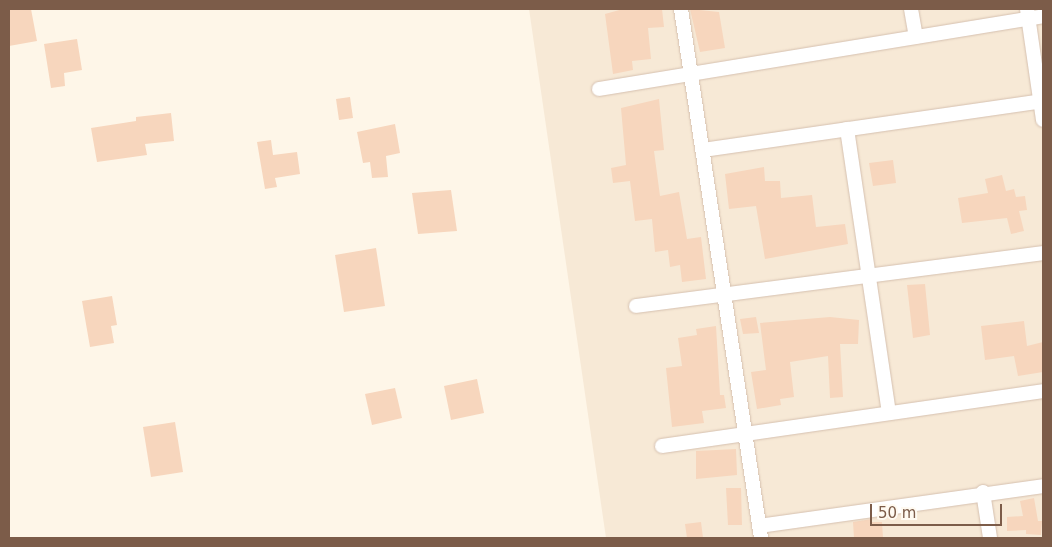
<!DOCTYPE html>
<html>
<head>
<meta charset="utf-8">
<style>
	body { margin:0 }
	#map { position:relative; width:1052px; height:547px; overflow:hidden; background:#fef6e8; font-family:"DejaVu Sans",sans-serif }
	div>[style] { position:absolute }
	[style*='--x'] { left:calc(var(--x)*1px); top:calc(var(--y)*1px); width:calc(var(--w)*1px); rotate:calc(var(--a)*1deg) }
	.residential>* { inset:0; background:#f7e9d6 }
	.building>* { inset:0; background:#f7d6bd }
	.roads { filter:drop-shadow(0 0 1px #d5c0af) drop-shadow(0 0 1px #d5c0af) }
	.minor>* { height:14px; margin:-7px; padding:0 7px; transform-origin:7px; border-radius:7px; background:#fff }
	span { translate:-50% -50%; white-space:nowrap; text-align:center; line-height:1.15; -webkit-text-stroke:5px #fffaf1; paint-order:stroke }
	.frame { position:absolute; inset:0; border:10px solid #7c5c49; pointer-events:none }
	.scale { position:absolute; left:870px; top:504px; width:132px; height:22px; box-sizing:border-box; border:2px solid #7c5c49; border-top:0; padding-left:6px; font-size:15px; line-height:18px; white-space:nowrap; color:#7c5c49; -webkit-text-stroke:4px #fffaf1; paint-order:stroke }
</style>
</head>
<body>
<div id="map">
	<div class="residential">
		<div style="clip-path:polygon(529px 9px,1043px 9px,1043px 538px,606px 538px)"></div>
	</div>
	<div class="building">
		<div style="clip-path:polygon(9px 9px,31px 9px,37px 41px,9px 46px)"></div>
		<div style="clip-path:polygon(623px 9px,662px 9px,664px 27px,648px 28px,651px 59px,632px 61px,633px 70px,613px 74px,605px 14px)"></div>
		<div style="clip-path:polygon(690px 9px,719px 12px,725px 48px,700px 52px)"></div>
		<div style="clip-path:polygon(77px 39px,82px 70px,64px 73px,65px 86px,51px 88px,44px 44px)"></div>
		<div style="clip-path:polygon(350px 97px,353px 118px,339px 120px,336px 99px)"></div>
		<div style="clip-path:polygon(659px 99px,664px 150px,654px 151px,660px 196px,679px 192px,687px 239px,701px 237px,706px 279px,682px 282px,680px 265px,670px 267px,668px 250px,655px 252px,652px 219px,635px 221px,630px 181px,613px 183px,611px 168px,626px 165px,621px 108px)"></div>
		<div style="clip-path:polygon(171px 113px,174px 141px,145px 144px,147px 155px,97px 162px,91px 128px,136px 121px,136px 117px)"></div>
		<div style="clip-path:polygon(395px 124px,400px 153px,386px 156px,388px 177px,372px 178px,370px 162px,363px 163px,357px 132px)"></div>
		<div style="clip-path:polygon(271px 140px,273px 155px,297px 152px,300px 174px,275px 178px,277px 187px,265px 189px,257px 142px)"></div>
		<div style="clip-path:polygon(893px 160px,896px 183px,873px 186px,869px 163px)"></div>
		<div style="clip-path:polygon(764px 167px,765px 181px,780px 181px,781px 198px,812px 195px,816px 227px,845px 224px,848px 244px,765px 259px,756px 206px,729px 209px,725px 174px)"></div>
		<div style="clip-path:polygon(1002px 175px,1006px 191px,1014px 189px,1016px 197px,1025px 196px,1027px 210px,1019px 211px,1024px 231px,1011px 234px,1007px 218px,962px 223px,958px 198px,988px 193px,985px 179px)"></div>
		<div style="clip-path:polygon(451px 190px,457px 231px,418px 234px,412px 193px)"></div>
		<div style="clip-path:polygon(376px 248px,385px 306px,344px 312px,335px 255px)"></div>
		<div style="clip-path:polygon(925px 284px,930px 335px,913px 338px,907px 285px)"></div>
		<div style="clip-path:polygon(112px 296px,117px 325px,111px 326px,114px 343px,90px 347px,82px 301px)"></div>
		<div style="clip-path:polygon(756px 317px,759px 333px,743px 334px,740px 319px)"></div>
		<div style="clip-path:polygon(830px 317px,859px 320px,858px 344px,840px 344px,843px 397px,830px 398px,828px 356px,790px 362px,794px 397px,780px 399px,781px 405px,757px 409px,751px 372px,766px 370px,760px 323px)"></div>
		<div style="clip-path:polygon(1024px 321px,1027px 346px,1043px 342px,1043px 372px,1018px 376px,1014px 356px,985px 360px,981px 326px)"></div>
		<div style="clip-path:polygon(716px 326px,720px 395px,724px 395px,726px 408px,702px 411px,704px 423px,672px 427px,666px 368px,682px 366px,678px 338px,697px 335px,696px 329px)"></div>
		<div style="clip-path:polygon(477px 379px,484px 413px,451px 420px,444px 386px)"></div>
		<div style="clip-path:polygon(395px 388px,402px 418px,372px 425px,365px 394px)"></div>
		<div style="clip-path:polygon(175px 422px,183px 472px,151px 477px,143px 427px)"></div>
		<div style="clip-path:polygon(736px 449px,737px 475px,696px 479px,696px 451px)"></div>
		<div style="clip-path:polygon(726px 488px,741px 488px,742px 525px,728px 525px)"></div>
		<div style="clip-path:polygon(1034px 498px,1038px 521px,1042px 521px,1041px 535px,1026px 534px,1026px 530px,1007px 531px,1007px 517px,1023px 516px,1020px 501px)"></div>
		<div style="clip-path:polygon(872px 519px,872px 522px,882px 522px,883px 538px,854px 538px,853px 522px)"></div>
		<div style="clip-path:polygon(701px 522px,703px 538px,687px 538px,685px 524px)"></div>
	</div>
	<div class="roads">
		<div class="minor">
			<div style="--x:681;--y:9;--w:535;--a:81.4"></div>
			<div style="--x:911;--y:9;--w:28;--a:80"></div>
			<div style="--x:1027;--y:9;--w:112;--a:81.8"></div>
			<div style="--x:599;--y:89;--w:450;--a:-9.3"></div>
			<div style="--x:847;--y:129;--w:287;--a:81.6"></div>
			<div style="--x:703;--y:150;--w:342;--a:-8.2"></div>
			<div style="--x:636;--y:306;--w:410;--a:-7.4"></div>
			<div style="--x:662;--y:446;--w:385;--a:-8.2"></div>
			<div style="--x:983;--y:492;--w:47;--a:81.3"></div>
			<div style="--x:759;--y:526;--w:287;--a:-8"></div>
		</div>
	</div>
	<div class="frame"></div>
	<div class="scale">50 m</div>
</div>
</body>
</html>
